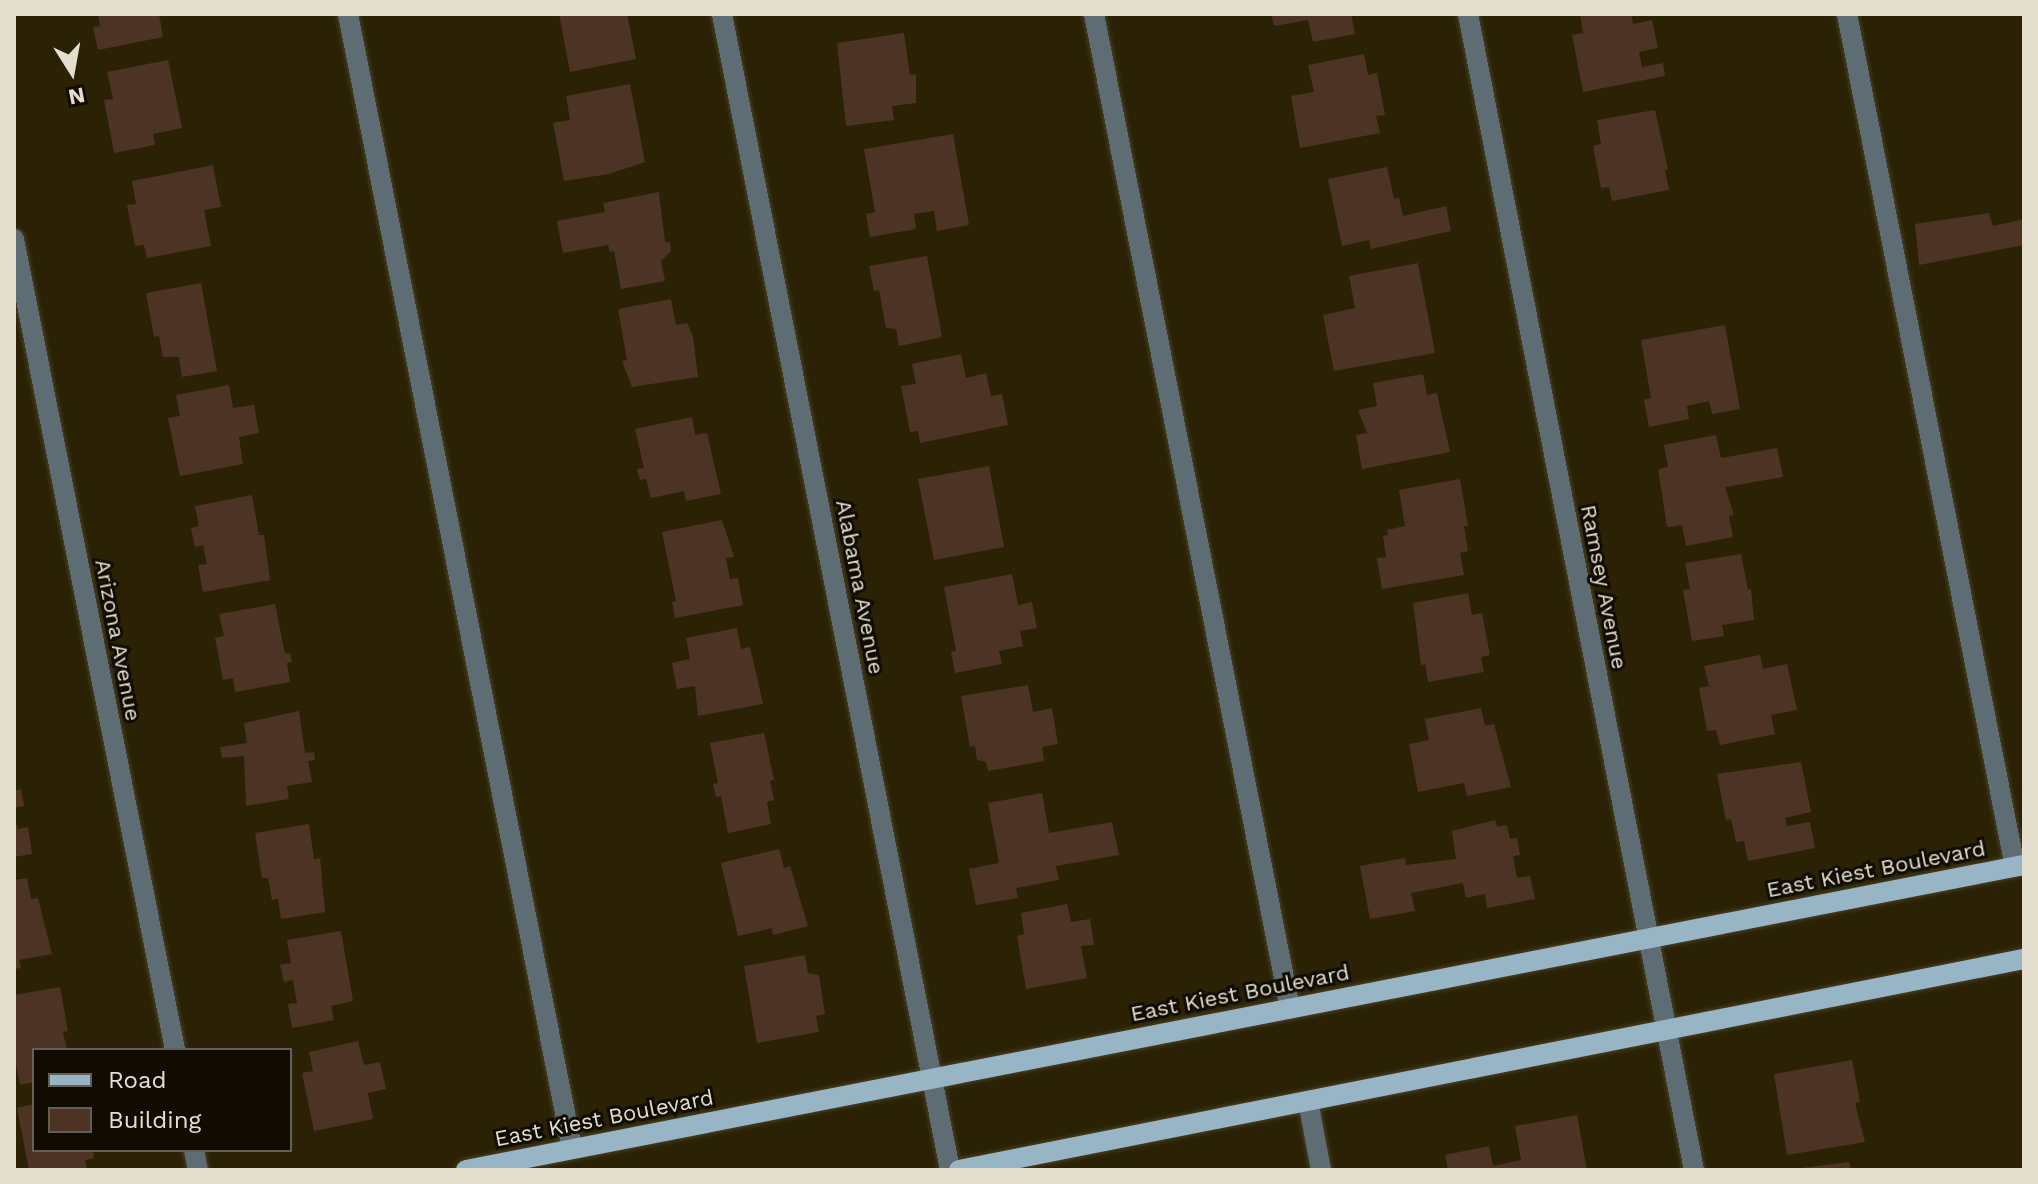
<!DOCTYPE html>
<html>
<head>
<meta charset="utf-8">
<style>
	body { margin:0 }
	#map { position:relative; width:2038px; height:1184px; overflow:hidden; background:#2b2205; font-family:"Work Sans",sans-serif }
	div>[style] { position:absolute }
	[style*='--x'] { left:calc(var(--x)*1px); top:calc(var(--y)*1px); width:calc(var(--w)*1px); rotate:calc(var(--a)*1deg) }
	.building>* { inset:0; background:#4d3324 }
	.roads { filter:drop-shadow(0 0 2px #494025) drop-shadow(0 0 2px #494025) }
	.minor>* { height:20px; margin:-10px; padding:0 10px; transform-origin:10px; border-radius:10px; background:#5e6c73 }
	.major>* { height:20px; margin:-10px; padding:0 10px; transform-origin:10px; border-radius:10px; background:#97b5c4 }
	span { translate:-50% -50%; white-space:nowrap; text-align:center; line-height:1.15; -webkit-text-stroke:6px #100c03; paint-order:stroke }
	.street-label { font-size:22px; color:#e4dece }
	.frame { position:absolute; inset:0; border:16px solid #e4dece; pointer-events:none }
	.legend { position:absolute; left:32px; top:1048px; width:260px; height:104px; box-sizing:border-box; background:#100c03; border:2px solid #656054; margin:0; padding:10px 14px; list-style:none; font-size:24px; color:#e4dece }
	.legend li { display:flex; align-items:center; gap:16px; height:40px }
	.legend b { width:40px; border:2px solid #656054 }
	.north { position:absolute; left:32px; top:32px; width:80px; height:80px; -webkit-text-stroke:6px #100c03; paint-order:stroke; rotate:169deg; font-size:22px; font-weight:700; line-height:32px; text-align:center; color:#e4dece }
	.north::after { content:''; display:block; margin:auto; width:28px; height:36px; background:#e4dece; clip-path:polygon(50% 0,100% 100%,50% 72%,0 100%) }
</style>
</head>
<body>
<div id="map">
	<div class="building">
		<div style="clip-path:polygon(98px 14px,159px 14px,163px 37px,98px 50px,93px 27px,100px 26px)"></div>
		<div style="clip-path:polygon(559px 14px,627px 14px,636px 59px,570px 72px)"></div>
		<div style="clip-path:polygon(1271px 14px,1351px 14px,1355px 34px,1313px 42px,1308px 20px,1274px 26px)"></div>
		<div style="clip-path:polygon(1580px 14px,1631px 14px,1633px 24px,1652px 20px,1658px 48px,1639px 52px,1642px 67px,1663px 63px,1665px 76px,1583px 92px,1572px 35px,1583px 33px)"></div>
		<div style="clip-path:polygon(904px 33px,910px 75px,916px 74px,916px 103px,892px 106px,894px 120px,846px 126px,837px 43px)"></div>
		<div style="clip-path:polygon(1364px 54px,1368px 75px,1377px 73px,1385px 115px,1376px 116px,1380px 133px,1300px 148px,1291px 96px,1314px 92px,1308px 65px)"></div>
		<div style="clip-path:polygon(168px 60px,182px 128px,153px 134px,155px 145px,114px 153px,104px 100px,113px 99px,107px 72px)"></div>
		<div style="clip-path:polygon(630px 84px,645px 162px,609px 174px,564px 181px,553px 123px,570px 120px,566px 96px)"></div>
		<div style="clip-path:polygon(1655px 110px,1668px 169px,1665px 170px,1669px 190px,1612px 201px,1609px 187px,1601px 188px,1593px 146px,1601px 144px,1597px 120px)"></div>
		<div style="clip-path:polygon(953px 134px,969px 225px,937px 231px,934px 211px,914px 214px,916px 229px,870px 237px,866px 214px,875px 212px,864px 149px)"></div>
		<div style="clip-path:polygon(213px 165px,221px 207px,204px 210px,211px 246px,147px 258px,144px 245px,135px 246px,127px 205px,136px 204px,132px 181px)"></div>
		<div style="clip-path:polygon(1387px 167px,1394px 199px,1399px 198px,1403px 216px,1446px 206px,1451px 231px,1371px 249px,1369px 240px,1342px 246px,1328px 179px)"></div>
		<div style="clip-path:polygon(659px 192px,665px 242px,670px 242px,671px 251px,661px 261px,665px 281px,621px 289px,614px 251px,610px 252px,608px 245px,563px 253px,557px 221px,605px 212px,603px 203px)"></div>
		<div style="clip-path:polygon(1989px 213px,1993px 226px,2024px 219px,2024px 245px,1919px 265px,1915px 224px)"></div>
		<div style="clip-path:polygon(927px 256px,942px 337px,899px 346px,896px 329px,886px 328px,879px 290px,874px 291px,869px 266px)"></div>
		<div style="clip-path:polygon(1418px 263px,1435px 353px,1334px 371px,1323px 315px,1355px 308px,1349px 276px)"></div>
		<div style="clip-path:polygon(201px 283px,217px 371px,182px 377px,179px 357px,163px 357px,159px 336px,154px 337px,146px 293px)"></div>
		<div style="clip-path:polygon(671px 299px,676px 325px,687px 323px,693px 336px,698px 377px,632px 387px,622px 361px,627px 360px,618px 309px)"></div>
		<div style="clip-path:polygon(1725px 325px,1740px 409px,1712px 414px,1709px 401px,1687px 406px,1689px 419px,1649px 427px,1644px 400px,1651px 398px,1641px 340px)"></div>
		<div style="clip-path:polygon(961px 354px,966px 378px,986px 373px,991px 396px,1002px 394px,1008px 425px,920px 443px,918px 431px,910px 432px,901px 386px,916px 384px,912px 364px)"></div>
		<div style="clip-path:polygon(1423px 374px,1427px 395px,1437px 393px,1450px 452px,1362px 469px,1356px 435px,1367px 433px,1358px 410px,1377px 406px,1373px 383px)"></div>
		<div style="clip-path:polygon(229px 385px,233px 408px,254px 405px,259px 433px,239px 437px,243px 464px,180px 476px,168px 418px,180px 416px,176px 395px)"></div>
		<div style="clip-path:polygon(692px 417px,695px 435px,707px 433px,721px 494px,686px 501px,684px 491px,651px 498px,646px 479px,640px 480px,637px 469px,644px 468px,635px 429px)"></div>
		<div style="clip-path:polygon(1716px 435px,1721px 458px,1777px 448px,1783px 477px,1725px 487px,1734px 515px,1729px 516px,1733px 537px,1686px 546px,1682px 525px,1667px 527px,1658px 469px,1668px 467px,1664px 445px)"></div>
		<div style="clip-path:polygon(989px 466px,1004px 547px,934px 560px,918px 479px)"></div>
		<div style="clip-path:polygon(1460px 479px,1468px 526px,1464px 526px,1468px 551px,1460px 553px,1464px 575px,1382px 589px,1377px 558px,1386px 557px,1383px 536px,1388px 535px,1387px 530px,1405px 526px,1399px 490px)"></div>
		<div style="clip-path:polygon(252px 495px,259px 535px,264px 535px,270px 580px,203px 592px,198px 565px,207px 564px,203px 545px,195px 547px,191px 528px,199px 526px,195px 506px)"></div>
		<div style="clip-path:polygon(722px 520px,734px 557px,726px 558px,730px 579px,738px 578px,743px 605px,675px 618px,672px 602px,676px 601px,662px 532px)"></div>
		<div style="clip-path:polygon(1741px 554px,1748px 590px,1751px 589px,1754px 620px,1722px 625px,1724px 636px,1692px 641px,1683px 590px,1690px 589px,1685px 563px)"></div>
		<div style="clip-path:polygon(1012px 574px,1018px 605px,1032px 602px,1037px 628px,1020px 631px,1023px 646px,999px 651px,1002px 664px,955px 673px,951px 652px,956px 651px,944px 587px)"></div>
		<div style="clip-path:polygon(1468px 593px,1472px 615px,1482px 613px,1490px 655px,1481px 657px,1484px 672px,1428px 682px,1425px 664px,1421px 665px,1413px 603px)"></div>
		<div style="clip-path:polygon(275px 604px,285px 654px,290px 653px,292px 662px,287px 663px,290px 682px,235px 692px,233px 678px,223px 680px,215px 638px,224px 636px,219px 614px)"></div>
		<div style="clip-path:polygon(737px 628px,741px 649px,750px 647px,763px 704px,698px 716px,695px 686px,677px 689px,672px 663px,690px 659px,686px 638px)"></div>
		<div style="clip-path:polygon(1760px 655px,1763px 669px,1787px 664px,1797px 710px,1771px 715px,1775px 734px,1720px 745px,1716px 730px,1707px 731px,1699px 688px,1709px 686px,1704px 666px)"></div>
		<div style="clip-path:polygon(1028px 685px,1033px 712px,1052px 708px,1058px 744px,1042px 747px,1044px 761px,988px 771px,986px 762px,977px 760px,975px 746px,970px 747px,961px 696px)"></div>
		<div style="clip-path:polygon(1481px 708px,1485px 726px,1494px 724px,1511px 787px,1467px 796px,1464px 783px,1418px 792px,1409px 744px,1429px 740px,1425px 719px)"></div>
		<div style="clip-path:polygon(299px 711px,305px 753px,314px 752px,315px 760px,308px 761px,312px 782px,287px 786px,289px 799px,246px 806px,244px 756px,222px 758px,220px 747px,247px 743px,244px 723px)"></div>
		<div style="clip-path:polygon(764px 733px,774px 780px,770px 781px,774px 800px,767px 802px,771px 824px,728px 833px,721px 796px,716px 797px,713px 784px,718px 783px,710px 743px)"></div>
		<div style="clip-path:polygon(1801px 762px,1811px 812px,1785px 818px,1787px 826px,1810px 822px,1815px 848px,1748px 861px,1744px 841px,1736px 842px,1731px 819px,1726px 820px,1717px 774px)"></div>
		<div style="clip-path:polygon(21px 789px,24px 806px,14px 808px,14px 791px)"></div>
		<div style="clip-path:polygon(1042px 793px,1049px 833px,1112px 822px,1119px 855px,1056px 866px,1059px 880px,1016px 888px,1018px 898px,976px 905px,969px 869px,999px 863px,988px 803px)"></div>
		<div style="clip-path:polygon(14px 818px,18px 829px,28px 827px,32px 854px,14px 857px)"></div>
		<div style="clip-path:polygon(1495px 820px,1497px 827px,1507px 825px,1510px 839px,1517px 838px,1520px 855px,1513px 856px,1517px 878px,1530px 876px,1535px 899px,1487px 908px,1485px 894px,1466px 898px,1463px 883px,1411px 893px,1415px 911px,1370px 919px,1360px 866px,1405px 858px,1406px 865px,1456px 859px,1452px 831px)"></div>
		<div style="clip-path:polygon(309px 824px,314px 859px,320px 858px,325px 912px,281px 919px,278px 899px,272px 900px,268px 878px,262px 878px,255px 833px)"></div>
		<div style="clip-path:polygon(779px 849px,784px 868px,790px 866px,808px 926px,773px 935px,772px 928px,738px 936px,721px 863px)"></div>
		<div style="clip-path:polygon(27px 878px,31px 899px,38px 898px,52px 954px,19px 960px,21px 968px,14px 969px,14px 880px)"></div>
		<div style="clip-path:polygon(1067px 904px,1071px 922px,1090px 919px,1094px 945px,1081px 946px,1087px 978px,1026px 989px,1017px 936px,1024px 934px,1021px 913px)"></div>
		<div style="clip-path:polygon(341px 931px,353px 1001px,331px 1006px,334px 1020px,292px 1028px,288px 1004px,297px 1003px,293px 980px,284px 982px,280px 965px,291px 963px,287px 940px)"></div>
		<div style="clip-path:polygon(805px 955px,808px 973px,819px 975px,825px 1014px,816px 1016px,819px 1032px,757px 1043px,744px 966px)"></div>
		<div style="clip-path:polygon(60px 987px,68px 1031px,63px 1032px,67px 1050px,34px 1050px,34px 1082px,20px 1085px,14px 1053px,14px 995px)"></div>
		<div style="clip-path:polygon(358px 1041px,364px 1065px,380px 1062px,386px 1089px,368px 1093px,373px 1119px,314px 1131px,302px 1073px,313px 1071px,309px 1052px)"></div>
		<div style="clip-path:polygon(1852px 1060px,1860px 1102px,1855px 1103px,1865px 1142px,1787px 1155px,1774px 1074px)"></div>
		<div style="clip-path:polygon(34px 1104px,34px 1150px,93px 1150px,94px 1158px,85px 1160px,87px 1170px,29px 1170px,17px 1108px)"></div>
		<div style="clip-path:polygon(1577px 1115px,1587px 1170px,1448px 1170px,1445px 1155px,1489px 1146px,1493px 1166px,1521px 1160px,1515px 1126px)"></div>
		<div style="clip-path:polygon(1849px 1162px,1851px 1170px,1802px 1170px,1802px 1168px)"></div>
	</div>
	<div class="roads">
		<div class="minor">
			<div style="--x:348;--y:14;--w:1156;--a:78.83"></div>
			<div style="--x:722;--y:14;--w:1178;--a:78.84"></div>
			<div style="--x:1094;--y:14;--w:1013;--a:78.85"></div>
			<div style="--x:1468;--y:14;--w:1178;--a:78.94"></div>
			<div style="--x:1847;--y:14;--w:869;--a:78.86"></div>
			<div style="--x:14;--y:239;--w:827;--a:78.77"></div>
			<div style="--x:1308;--y:1101;--w:70;--a:79.3"></div>
			<div style="--x:194;--y:1150;--w:20;--a:79"></div>
		</div>
		<div class="major">
			<div style="--x:466;--y:1170;--w:1588;--a:-11.08"></div>
			<div style="--x:959;--y:1170;--w:1086;--a:-11.21"></div>
		</div>
	</div>
	<div class="street-label">
		<span style="left:860px;top:587px;rotate:79deg">Alabama Avenue</span>
		<span style="left:1604px;top:587px;rotate:79deg">Ramsey Avenue</span>
		<span style="left:118px;top:640px;rotate:79deg">Arizona Avenue</span>
		<span style="left:1876px;top:869px;rotate:-11deg">East Kiest Boulevard</span>
		<span style="left:1240px;top:993px;rotate:-11deg">East Kiest Boulevard</span>
		<span style="left:604px;top:1118px;rotate:-11deg">East Kiest Boulevard</span>
	</div>
	<div class="frame"></div>
	<ul class="legend">
	<li><b style="height:10px;background:#97b5c4"></b>Road</li>
	<li><b style="height:22px;background:#4d3324"></b>Building</li>
	</ul>
	<div class="north">N</div>
</div>
</body>
</html>
